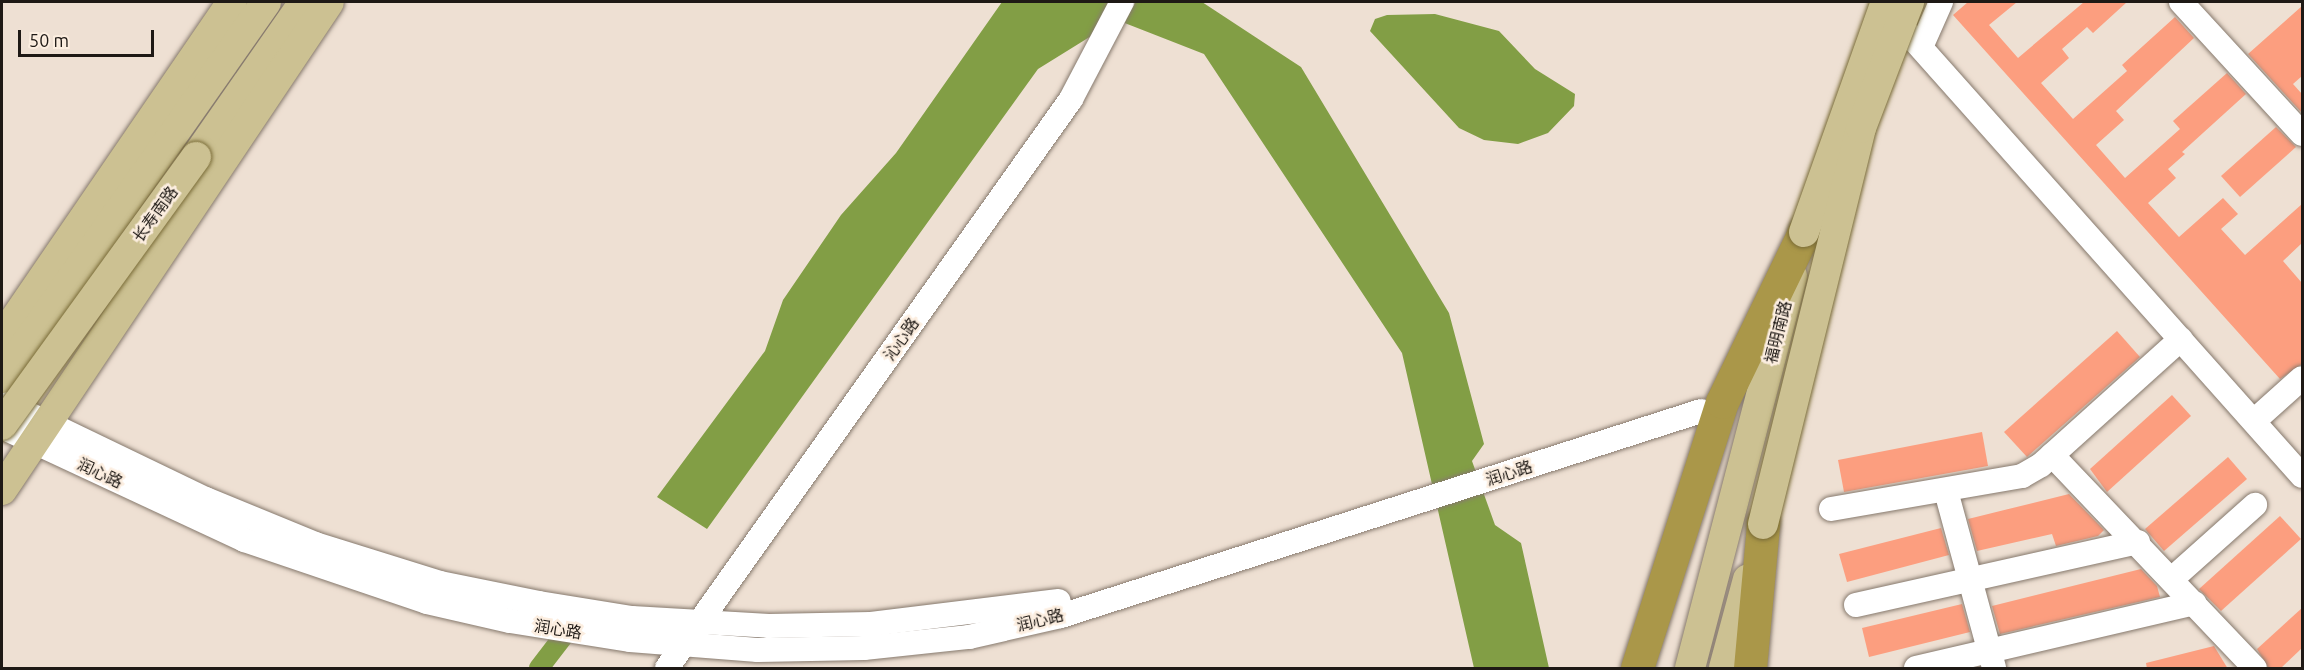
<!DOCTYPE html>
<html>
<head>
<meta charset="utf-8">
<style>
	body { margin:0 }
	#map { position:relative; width:2304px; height:670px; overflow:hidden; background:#eee0d3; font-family:Ubuntu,"Noto Sans SC",sans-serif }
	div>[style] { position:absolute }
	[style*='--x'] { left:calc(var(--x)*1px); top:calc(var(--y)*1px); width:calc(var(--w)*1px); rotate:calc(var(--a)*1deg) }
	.water>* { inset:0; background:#829e45 }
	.canal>* { height:20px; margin:-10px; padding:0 10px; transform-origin:10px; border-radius:10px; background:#829e45 }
	.building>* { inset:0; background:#fc9e7f }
	.roads { filter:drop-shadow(0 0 2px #86796d) drop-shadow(0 0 2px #86796d) }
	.minor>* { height:24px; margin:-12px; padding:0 12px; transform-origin:12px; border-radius:12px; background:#fff }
	.major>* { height:30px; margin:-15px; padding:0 15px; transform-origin:15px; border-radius:15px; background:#ccc192 }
	.highway>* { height:33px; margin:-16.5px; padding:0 16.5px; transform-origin:16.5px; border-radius:16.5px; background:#aa9749 }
	.bridges { filter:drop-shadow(0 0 2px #796b37) drop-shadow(0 0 2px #796b37) }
	.major-bridge>* { height:30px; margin:-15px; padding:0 15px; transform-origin:15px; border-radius:15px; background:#ccc192 }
	span { translate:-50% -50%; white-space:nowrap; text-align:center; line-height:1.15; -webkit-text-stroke:5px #fceee0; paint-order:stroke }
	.street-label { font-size:16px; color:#1e1915 }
	.frame { position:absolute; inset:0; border:3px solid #1e1915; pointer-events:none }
	.scale { position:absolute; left:18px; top:30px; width:136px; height:27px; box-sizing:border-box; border:3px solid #1e1915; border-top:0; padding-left:8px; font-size:18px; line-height:21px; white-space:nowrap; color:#1e1915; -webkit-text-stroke:4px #fceee0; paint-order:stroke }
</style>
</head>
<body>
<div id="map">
	<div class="water">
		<div style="clip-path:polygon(1002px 2px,1202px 2px,1301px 67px,1449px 313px,1484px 444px,1472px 461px,1495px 525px,1521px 543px,1549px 668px,1474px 668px,1402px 353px,1204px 54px,1117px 20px,1038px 69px,707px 529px,657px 497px,765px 351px,783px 300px,841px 215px,896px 153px)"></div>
		<div style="clip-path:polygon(1435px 14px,1499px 31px,1535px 69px,1575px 94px,1574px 106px,1548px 133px,1518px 144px,1484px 140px,1459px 128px,1370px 31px,1375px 19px,1387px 15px)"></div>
	</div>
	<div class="canal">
		<div style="--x:539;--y:668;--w:61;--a:-52.4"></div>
	</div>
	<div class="building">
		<div style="clip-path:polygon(1968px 2px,2017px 2px,1989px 25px,2018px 58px,2084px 2px,2127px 2px,2093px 33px,2087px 27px,2062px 49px,2069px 58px,2041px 83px,2073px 119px,2127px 71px,2122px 65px,2175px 17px,2194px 38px,2116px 111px,2124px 120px,2096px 145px,2125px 178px,2180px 129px,2173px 121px,2227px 73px,2246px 94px,2182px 152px,2185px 154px,2168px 169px,2176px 178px,2148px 203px,2179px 237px,2223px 198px,2238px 214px,2221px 229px,2245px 255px,2302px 204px,2302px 243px,2283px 261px,2302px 283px,2302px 364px,2280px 379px,1953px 15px)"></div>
		<div style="clip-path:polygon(2302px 6px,2302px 76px,2293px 84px,2302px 94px,2302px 113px,2248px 54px)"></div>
		<div style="clip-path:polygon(2276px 127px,2296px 147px,2240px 197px,2221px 176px)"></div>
		<div style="clip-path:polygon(2117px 331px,2140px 357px,2027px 457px,2004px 432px)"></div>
		<div style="clip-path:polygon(2172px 395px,2191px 416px,2107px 492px,2090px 469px)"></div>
		<div style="clip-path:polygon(1982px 432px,1988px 466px,1844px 492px,1838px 460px)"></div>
		<div style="clip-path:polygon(2228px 457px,2247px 479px,2164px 551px,2145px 529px)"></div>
		<div style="clip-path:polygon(2069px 494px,2104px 530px,2098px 536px,2056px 546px,2052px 534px,1977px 551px,1968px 519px)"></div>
		<div style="clip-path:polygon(2280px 516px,2301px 539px,2221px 611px,2199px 589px)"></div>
		<div style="clip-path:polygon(1941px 528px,1949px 555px,1847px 582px,1839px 554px)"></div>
		<div style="clip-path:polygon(2141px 569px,2157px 586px,2160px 597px,2000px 634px,1992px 606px)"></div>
		<div style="clip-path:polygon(1962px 604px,1970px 632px,1869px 657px,1862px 628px)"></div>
		<div style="clip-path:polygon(2302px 608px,2302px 648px,2280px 669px,2269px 669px,2257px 649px)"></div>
		<div style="clip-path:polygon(2214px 646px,2228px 669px,2147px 669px,2146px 663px)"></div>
	</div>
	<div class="roads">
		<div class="minor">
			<div style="--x:2181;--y:2;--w:179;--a:47.5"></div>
			<div style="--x:1889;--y:12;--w:621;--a:48.33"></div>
			<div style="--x:1921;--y:47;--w:49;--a:-66"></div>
			<div style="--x:2;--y:401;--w:226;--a:25.7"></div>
			<div style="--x:206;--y:499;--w:118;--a:22.4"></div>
			<div style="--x:315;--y:544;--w:131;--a:17.3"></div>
			<div style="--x:440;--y:583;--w:101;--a:11.4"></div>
			<div style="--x:539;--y:603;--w:94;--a:9.2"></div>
			<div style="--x:632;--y:618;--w:137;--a:3.3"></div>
			<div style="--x:769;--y:626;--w:102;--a:-1.1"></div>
			<div style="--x:871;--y:624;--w:189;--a:-7"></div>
			<div style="--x:2254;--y:421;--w:64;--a:-41.9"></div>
			<div style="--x:2;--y:427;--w:267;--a:25"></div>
			<div style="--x:244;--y:540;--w:193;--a:18.7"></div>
			<div style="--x:427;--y:602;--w:85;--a:12.9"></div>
			<div style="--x:510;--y:621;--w:121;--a:9"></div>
			<div style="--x:630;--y:640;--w:128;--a:4.5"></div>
			<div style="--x:758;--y:650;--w:106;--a:-1.1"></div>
			<div style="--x:864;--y:648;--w:106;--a:-6"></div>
			<div style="--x:969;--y:637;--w:94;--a:-12.9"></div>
			<div style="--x:1061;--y:616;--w:672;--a:-17.76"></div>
			<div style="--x:2052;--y:455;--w:294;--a:46.4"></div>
			<div style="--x:1946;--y:491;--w:183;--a:74.8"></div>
			<div style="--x:1831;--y:509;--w:194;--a:-9.8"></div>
			<div style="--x:2022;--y:476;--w:22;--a:-30"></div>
			<div style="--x:2041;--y:465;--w:188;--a:-42"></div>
			<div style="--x:2173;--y:578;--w:110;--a:-41.7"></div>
			<div style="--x:1856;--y:605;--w:289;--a:-12.6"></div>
			<div style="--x:667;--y:668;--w:698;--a:-54.62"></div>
			<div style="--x:1071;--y:99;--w:110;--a:-62.3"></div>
			<div style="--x:1916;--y:668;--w:286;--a:-13.1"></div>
		</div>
		<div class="major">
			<div style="--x:196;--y:157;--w:189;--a:-55.1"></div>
			<div style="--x:2;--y:338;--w:407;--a:-55.6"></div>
			<div style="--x:2;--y:378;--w:459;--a:-54.9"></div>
			<div style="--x:2;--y:490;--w:587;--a:-56.17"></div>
			<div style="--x:1690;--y:668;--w:405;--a:-75.4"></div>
			<div style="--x:1724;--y:668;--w:92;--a:-74.9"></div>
		</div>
		<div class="highway">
			<div style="--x:1637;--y:668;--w:279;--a:-72.3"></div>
			<div style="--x:1722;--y:402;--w:189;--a:-64.2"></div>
			<div style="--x:1750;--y:668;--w:145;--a:-84.8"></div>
		</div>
	</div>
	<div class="bridges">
		<div class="major-bridge">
			<div style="--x:1804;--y:232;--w:244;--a:-70.4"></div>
			<div style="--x:2;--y:425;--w:331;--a:-54.1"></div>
			<div style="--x:1763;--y:524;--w:408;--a:-76.1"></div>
			<div style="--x:1861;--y:128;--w:135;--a:-69.1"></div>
		</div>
	</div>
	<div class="street-label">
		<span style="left:155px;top:214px;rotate:-54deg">长寿南路</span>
		<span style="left:1778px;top:332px;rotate:-76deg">福明南路</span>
		<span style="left:901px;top:339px;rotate:-55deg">沁心路</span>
		<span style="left:100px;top:473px;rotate:25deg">润心路</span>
		<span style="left:1509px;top:473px;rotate:-18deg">润心路</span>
		<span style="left:1040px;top:620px;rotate:-14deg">润心路</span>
		<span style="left:558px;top:629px;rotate:9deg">润心路</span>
	</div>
	<div class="frame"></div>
	<div class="scale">50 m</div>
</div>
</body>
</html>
